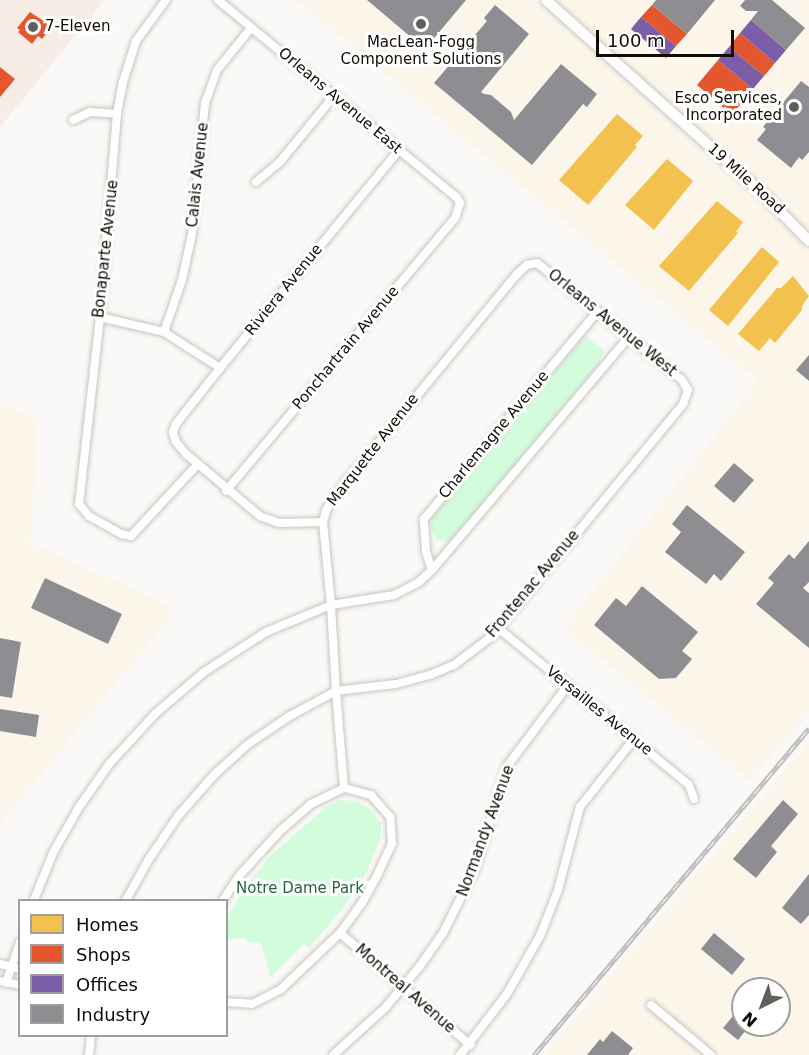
<!DOCTYPE html>
<html>
<head>
<meta charset="utf-8">
<style>
	body { margin:0 }
	#map { position:relative; width:809px; height:1055px; overflow:hidden; background:#fbf9f7; font-family:"DejaVu Sans",sans-serif }
	div>[style] { position:absolute }
	[style*='--x'] { left:calc(var(--x)*1px); top:calc(var(--y)*1px); width:calc(var(--w)*1px); rotate:calc(var(--a)*1deg) }
	.commercial>* { inset:0; background:#f8ede6 }
	.built>* { inset:0; background:#fcf5e9 }
	.green>* { inset:0; background:#d3fcdd }
	.homes>* { inset:0; background:#f2c14e }
	.shops>* { inset:0; background:#e4572e }
	.offices>* { inset:0; background:#7b5ea7 }
	.industry>* { inset:0; background:#8d8d92 }
	.roads { filter:drop-shadow(0 0 2px #c9c5bf) drop-shadow(0 0 2px #c9c5bf) }
	.minor>* { height:8px; margin:-4px; padding:0 4px; transform-origin:4px; border-radius:4px; background:#fefefe }
	.tertiary>* { height:10px; margin:-5px; padding:0 5px; transform-origin:5px; border-radius:5px; background:#fefefe }
	.rail>* { height:5px; margin-top:-2.5px; transform-origin:0; background:repeating-linear-gradient(90deg,#fff 0 9px,#bebdbc 0 18px); box-sizing:border-box; border-block:2px solid #bebdbc }
	.dots>* { width:16px; height:16px; translate:-50% -50%; box-sizing:border-box; border:3px solid #fff; border-radius:50% }
	span { translate:-50% -50%; white-space:nowrap; text-align:center; line-height:1.15; -webkit-text-stroke:6px #fff; paint-order:stroke }
	.poi-label { font-size:15px; color:#100c04 }
	.left { translate:0 -50%; text-align:left }
	.right { translate:-100% -50%; text-align:right }
	.street-label { font-size:15px; color:#100c04 }
	.park-label { font-size:15px; color:#24663c }
	.legend { position:absolute; left:18px; top:899px; width:210px; height:138px; box-sizing:border-box; background:#fff; border:2px solid #9f9e9b; margin:0; padding:8px 10px; list-style:none; font-size:18px; color:#100c04 }
	.legend li { display:flex; align-items:center; gap:12px; height:30px }
	.legend b { width:30px; border:2px solid #9f9e9b }
	.north { position:absolute; left:731px; top:977px; width:60px; height:60px; box-sizing:border-box; background:#fff; border:2px solid #9f9e9b; border-radius:50%; rotate:222deg; font-size:16px; font-weight:700; line-height:24px; text-align:center; color:#100c04 }
	.north::after { content:''; display:block; margin:auto; width:21px; height:27px; background:#625f59; clip-path:polygon(50% 0,100% 100%,50% 72%,0 100%) }
	.scale { position:absolute; left:596px; top:30px; width:138px; height:27px; box-sizing:border-box; border:3px solid #100c04; border-top:0; padding-left:8px; font-size:18px; line-height:21px; white-space:nowrap; color:#100c04; -webkit-text-stroke:4px #fff; paint-order:stroke }
</style>
</head>
<body>
<div id="map">
	<div class="commercial">
		<div style="clip-path:polygon(0 0,105px 0,0 127px)"></div>
	</div>
	<div class="built">
		<div style="clip-path:polygon(296px 0,534px 0,756px 199px,809px 251px,809px 712px,750px 781px,564px 628px,758px 381px)"></div>
		<div style="clip-path:polygon(556px 0,809px 0,809px 229px,766px 187px)"></div>
		<div style="clip-path:polygon(0 405px,39px 418px,30px 543px,177px 609px,0 824px)"></div>
		<div style="clip-path:polygon(evenodd,809px 742px,809px 1055px,544px 1055px,709px 859px,809px 742px,743px 989px,779px 989px,779px 1025px,743px 1025px,743px 989px)"></div>
	</div>
	<div class="green">
		<div style="clip-path:polygon(584px 337px,588px 337px,604px 350px,600px 362px,454px 540px,446px 542px,437px 539px,431px 530px,432px 518px)"></div>
		<div style="clip-path:polygon(341px 800px,356px 801px,370px 809px,381px 823px,381px 838px,366px 873px,344px 907px,309px 948px,304px 944px,270px 978px,261px 942px,250px 943px,244px 938px,227px 940px,227px 917px,243px 890px,270px 856px,327px 806px)"></div>
	</div>
	<div class="homes">
		<div style="clip-path:polygon(617px 114px,643px 136px,635px 145px,637px 147px,588px 205px,559px 180px)"></div>
		<div style="clip-path:polygon(667px 159px,693px 181px,654px 230px,625px 205px)"></div>
		<div style="clip-path:polygon(717px 201px,743px 222px,736px 232px,738px 233px,689px 291px,659px 266px)"></div>
		<div style="clip-path:polygon(762px 247px,779px 262px,728px 326px,709px 310px)"></div>
		<div style="clip-path:polygon(793px 276px,809px 296px,802px 306px,802px 310px,775px 343px,770px 338px,759px 351px,738px 334px,777px 288px,781px 288px)"></div>
	</div>
	<div class="shops">
		<div style="clip-path:polygon(652px 5px,687px 34px,676px 46px,641px 17px)"></div>
		<div style="clip-path:polygon(30px 12px,48px 24px,46px 26px,50px 29px,42px 39px,38px 36px,32px 44px,18px 32px,20px 30px,17px 28px)"></div>
		<div style="clip-path:polygon(740px 33px,775px 63px,764px 76px,729px 47px)"></div>
		<div style="clip-path:polygon(718px 60px,753px 89px,732px 115px,697px 85px)"></div>
		<div style="clip-path:polygon(0 67px,15px 79px,0 97px)"></div>
	</div>
	<div class="offices">
		<div style="clip-path:polygon(641px 17px,676px 46px,666px 58px,631px 29px)"></div>
		<div style="clip-path:polygon(751px 20px,786px 50px,775px 63px,740px 33px)"></div>
		<div style="clip-path:polygon(729px 47px,764px 76px,753px 89px,718px 60px)"></div>
	</div>
	<div class="industry">
		<div style="clip-path:polygon(367px 0,466px 0,425px 49px)"></div>
		<div style="clip-path:polygon(656px 0,715px 0,687px 34px,652px 5px)"></div>
		<div style="clip-path:polygon(745px 0,772px 0,805px 28px,786px 50px,751px 20px,758px 11px,746px 11px,740px 6px)"></div>
		<div style="clip-path:polygon(495px 5px,529px 34px,481px 92px,484px 94px,491px 95px,511px 112px,514px 120px,561px 64px,597px 94px,587px 107px,583px 104px,532px 165px,434px 83px,487px 21px,484px 18px)"></div>
		<div style="clip-path:polygon(801px 81px,809px 87px,809px 152px,802px 160px,799px 157px,791px 168px,757px 140px,766px 129px,763px 127px)"></div>
		<div style="clip-path:polygon(809px 355px,809px 381px,796px 370px)"></div>
		<div style="clip-path:polygon(734px 463px,754px 480px,734px 503px,714px 486px)"></div>
		<div style="clip-path:polygon(687px 505px,745px 552px,721px 581px,714px 574px,706px 584px,665px 552px,681px 532px,672px 524px)"></div>
		<div style="clip-path:polygon(809px 541px,809px 582px,803px 588px,809px 593px,809px 648px,756px 604px,774px 583px,768px 578px,789px 554px,794px 559px)"></div>
		<div style="clip-path:polygon(45px 578px,122px 614px,108px 644px,31px 608px)"></div>
		<div style="clip-path:polygon(642px 586px,698px 632px,682px 651px,692px 659px,676px 678px,659px 679px,594px 625px,616px 598px,626px 606px)"></div>
		<div style="clip-path:polygon(0 638px,21px 642px,12px 698px,0 696px)"></div>
		<div style="clip-path:polygon(0 709px,39px 715px,36px 737px,0 731px)"></div>
		<div style="clip-path:polygon(783px 800px,798px 814px,771px 846px,777px 852px,756px 878px,733px 859px)"></div>
		<div style="clip-path:polygon(809px 874px,809px 915px,801px 924px,782px 908px)"></div>
		<div style="clip-path:polygon(714px 933px,745px 959px,732px 975px,701px 949px)"></div>
		<div style="clip-path:polygon(743px 1004px,743px 1025px,750px 1025px,738px 1040px,723px 1028px)"></div>
		<div style="clip-path:polygon(612px 1031px,633px 1048px,628px 1055px,587px 1055px,600px 1039px,603px 1042px)"></div>
	</div>
	<div class="roads">
		<div class="minor">
			<div style="--x:166;--y:0;--w:51;--a:126.2"></div>
			<div style="--x:136;--y:41;--w:43;--a:107.6"></div>
			<div style="--x:123;--y:82;--w:33;--a:101"></div>
			<div style="--x:117;--y:114;--w:204;--a:94.8"></div>
			<div style="--x:100;--y:317;--w:188;--a:96.4"></div>
			<div style="--x:79;--y:504;--w:16;--a:50"></div>
			<div style="--x:89;--y:516;--w:38;--a:29"></div>
			<div style="--x:122;--y:534;--w:9;--a:13"></div>
			<div style="--x:131;--y:536;--w:97;--a:-47.1"></div>
			<div style="--x:218;--y:0;--w:310;--a:39.6"></div>
			<div style="--x:457;--y:198;--w:6;--a:59"></div>
			<div style="--x:460;--y:203;--w:16;--a:108"></div>
			<div style="--x:455;--y:218;--w:356;--a:130"></div>
			<div style="--x:73;--y:120;--w:19;--a:-25"></div>
			<div style="--x:90;--y:112;--w:27;--a:4"></div>
			<div style="--x:256;--y:182;--w:30;--a:-40"></div>
			<div style="--x:279;--y:163;--w:87;--a:-50.6"></div>
			<div style="--x:100;--y:317;--w:66;--a:13.2"></div>
			<div style="--x:164;--y:332;--w:67;--a:32.7"></div>
			<div style="--x:164;--y:332;--w:55;--a:-70.9"></div>
			<div style="--x:182;--y:280;--w:47;--a:-77.7"></div>
			<div style="--x:192;--y:234;--w:132;--a:-84.3"></div>
			<div style="--x:205;--y:103;--w:35;--a:-70"></div>
			<div style="--x:217;--y:70;--w:54;--a:-51"></div>
			<div style="--x:323;--y:522;--w:44;--a:178.7"></div>
			<div style="--x:279;--y:523;--w:20;--a:-160"></div>
			<div style="--x:260;--y:516;--w:97;--a:-140"></div>
			<div style="--x:186;--y:454;--w:16;--a:-130"></div>
			<div style="--x:176;--y:442;--w:10;--a:-107"></div>
			<div style="--x:173;--y:432;--w:9;--a:-69"></div>
			<div style="--x:176;--y:424;--w:71;--a:-51.8"></div>
			<div style="--x:220;--y:368;--w:282;--a:-50.6"></div>
			<div style="--x:432;--y:570;--w:20;--a:-108"></div>
			<div style="--x:426;--y:551;--w:32;--a:-94"></div>
			<div style="--x:424;--y:519;--w:271;--a:-50.1"></div>
			<div style="--x:498;--y:628;--w:247;--a:39.4"></div>
			<div style="--x:689;--y:785;--w:15;--a:70"></div>
			<div style="--x:34;--y:900;--w:51;--a:-68"></div>
			<div style="--x:53;--y:853;--w:53;--a:-60.5"></div>
			<div style="--x:79;--y:807;--w:54;--a:-54.8"></div>
			<div style="--x:110;--y:763;--w:68;--a:-47.4"></div>
			<div style="--x:156;--y:713;--w:63;--a:-40.5"></div>
			<div style="--x:204;--y:672;--w:74;--a:-32.8"></div>
			<div style="--x:266;--y:632;--w:70;--a:-22.6"></div>
			<div style="--x:331;--y:605;--w:64;--a:-9"></div>
			<div style="--x:394;--y:595;--w:28;--a:-27"></div>
			<div style="--x:419;--y:582;--w:18;--a:-43"></div>
			<div style="--x:432;--y:570;--w:305;--a:-49.8"></div>
			<div style="--x:126;--y:900;--w:47;--a:-60.7"></div>
			<div style="--x:149;--y:859;--w:52;--a:-56"></div>
			<div style="--x:178;--y:816;--w:56;--a:-48.6"></div>
			<div style="--x:215;--y:774;--w:43;--a:-42.2"></div>
			<div style="--x:247;--y:745;--w:50;--a:-34.3"></div>
			<div style="--x:288;--y:717;--w:55;--a:-28.4"></div>
			<div style="--x:336;--y:691;--w:60;--a:-6.7"></div>
			<div style="--x:396;--y:684;--w:35;--a:-15"></div>
			<div style="--x:430;--y:675;--w:26;--a:-23"></div>
			<div style="--x:454;--y:665;--w:48;--a:-37.3"></div>
			<div style="--x:492;--y:636;--w:301;--a:-50.5"></div>
			<div style="--x:683;--y:404;--w:15;--a:-70"></div>
			<div style="--x:688;--y:390;--w:12;--a:-121"></div>
			<div style="--x:682;--y:380;--w:186;--a:-141.1"></div>
			<div style="--x:537;--y:263;--w:10;--a:169"></div>
			<div style="--x:527;--y:265;--w:13;--a:138"></div>
			<div style="--x:517;--y:274;--w:288;--a:129.4"></div>
			<div style="--x:334;--y:497;--w:16;--a:120"></div>
			<div style="--x:326;--y:511;--w:11;--a:105"></div>
			<div style="--x:323;--y:522;--w:83;--a:84.5"></div>
			<div style="--x:331;--y:605;--w:86;--a:86.7"></div>
			<div style="--x:336;--y:691;--w:97;--a:85.3"></div>
			<div style="--x:223;--y:900;--w:29;--a:-56"></div>
			<div style="--x:239;--y:876;--w:61;--a:-47.7"></div>
			<div style="--x:280;--y:831;--w:41;--a:-41.1"></div>
			<div style="--x:311;--y:804;--w:37;--a:-26"></div>
			<div style="--x:340;--y:933;--w:172;--a:40.7"></div>
			<div style="--x:0;--y:964;--w:21;--a:14"></div>
			<div style="--x:0;--y:981;--w:20;--a:11"></div>
			<div style="--x:6;--y:983;--w:43;--a:-71.1"></div>
			<div style="--x:226;--y:1002;--w:26;--a:4"></div>
			<div style="--x:252;--y:1004;--w:33;--a:-27"></div>
			<div style="--x:281;--y:989;--w:81;--a:-43.5"></div>
			<div style="--x:340;--y:933;--w:37;--a:-54"></div>
			<div style="--x:362;--y:903;--w:29;--a:-61"></div>
			<div style="--x:376;--y:878;--w:38;--a:-65"></div>
			<div style="--x:392;--y:843;--w:26;--a:-94"></div>
			<div style="--x:390;--y:817;--w:29;--a:-131"></div>
			<div style="--x:371;--y:795;--w:28;--a:-165"></div>
			<div style="--x:651;--y:1005;--w:78;--a:39.8"></div>
			<div style="--x:89;--y:1055;--w:19;--a:-84"></div>
			<div style="--x:333;--y:1055;--w:70;--a:-42.1"></div>
			<div style="--x:385;--y:1008;--w:55;--a:-50.2"></div>
			<div style="--x:420;--y:966;--w:40;--a:-55.1"></div>
			<div style="--x:443;--y:933;--w:69;--a:-63.4"></div>
			<div style="--x:474;--y:871;--w:111;--a:-72.2"></div>
			<div style="--x:508;--y:765;--w:100;--a:-53.1"></div>
			<div style="--x:460;--y:1055;--w:77;--a:-52.4"></div>
			<div style="--x:507;--y:994;--w:67;--a:-60.4"></div>
			<div style="--x:540;--y:936;--w:49;--a:-68.6"></div>
			<div style="--x:558;--y:890;--w:86;--a:-75.2"></div>
			<div style="--x:580;--y:807;--w:87;--a:-51.5"></div>
		</div>
		<div class="tertiary">
			<div style="--x:546;--y:0;--w:294;--a:41.8"></div>
			<div style="--x:765;--y:196;--w:63;--a:45.6"></div>
		</div>
	</div>
	<div class="rail">
		<div style="--x:534;--y:1055;--w:427;--a:-49.9"></div>
	</div>
	<div class="dots">
		<div style="left:421px;top:24px;background:#625f59"></div>
		<div style="left:33px;top:27px;background:#625f59"></div>
		<div style="left:794px;top:107px;background:#625f59"></div>
	</div>
	<div class="poi-label">
		<span class="left" style="left:45px;top:27px">7-Eleven</span>
		<span style="left:421px;top:51px">MacLean-Fogg<br>Component Solutions</span>
		<span class="right" style="left:782px;top:107px">Esco Services,<br>Incorporated</span>
	</div>
	<div class="street-label">
		<span style="left:340px;top:101px;rotate:40deg">Orleans Avenue East</span>
		<span style="left:198px;top:175px;rotate:-84deg">Calais Avenue</span>
		<span style="left:746px;top:179px;rotate:42deg">19 Mile Road</span>
		<span style="left:106px;top:249px;rotate:-84deg">Bonaparte Avenue</span>
		<span style="left:284px;top:290px;rotate:-51deg">Riviera Avenue</span>
		<span style="left:612px;top:323px;rotate:39deg">Orleans Avenue West</span>
		<span style="left:346px;top:348px;rotate:-50deg">Ponchartrain Avenue</span>
		<span style="left:494px;top:435px;rotate:-50deg">Charlemagne Avenue</span>
		<span style="left:373px;top:450px;rotate:-52deg">Marquette Avenue</span>
		<span style="left:533px;top:584px;rotate:-50deg">Frontenac Avenue</span>
		<span style="left:599px;top:711px;rotate:39deg">Versailles Avenue</span>
		<span style="left:486px;top:831px;rotate:-70deg">Normandy Avenue</span>
		<span style="left:405px;top:989px;rotate:41deg">Montreal Avenue</span>
	</div>
	<div class="park-label">
		<span style="left:300px;top:889px">Notre Dame Park</span>
	</div>
	<ul class="legend">
	<li><b style="height:16px;background:#f2c14e"></b>Homes</li>
	<li><b style="height:16px;background:#e4572e"></b>Shops</li>
	<li><b style="height:16px;background:#7b5ea7"></b>Offices</li>
	<li><b style="height:16px;background:#8d8d92"></b>Industry</li>
	</ul>
	<div class="north">N</div>
	<div class="scale">100 m</div>
</div>
</body>
</html>
